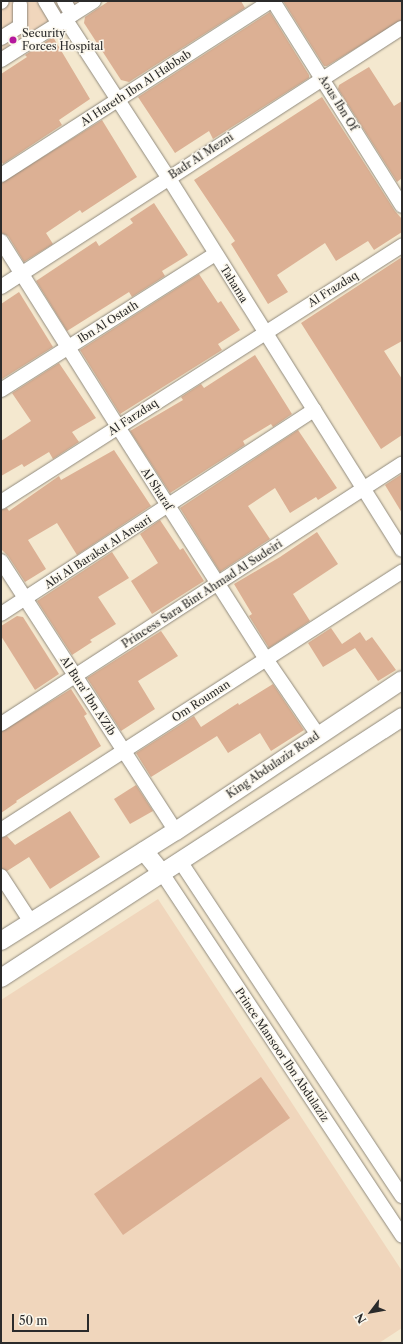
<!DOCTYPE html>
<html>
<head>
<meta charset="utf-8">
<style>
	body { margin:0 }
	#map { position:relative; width:403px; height:1344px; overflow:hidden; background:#f4e8cf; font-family:"Libre Caslon Text",serif }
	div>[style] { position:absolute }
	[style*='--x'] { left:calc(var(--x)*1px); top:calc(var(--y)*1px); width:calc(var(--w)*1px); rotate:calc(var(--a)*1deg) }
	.built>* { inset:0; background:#f0d6bc }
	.building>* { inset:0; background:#dcb094 }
	.roads { filter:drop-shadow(0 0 1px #908a7d) drop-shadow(0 0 1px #908a7d) }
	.minor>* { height:14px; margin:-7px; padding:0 7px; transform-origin:7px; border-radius:7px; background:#fff }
	.major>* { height:18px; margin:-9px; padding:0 9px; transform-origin:9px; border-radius:9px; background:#fff }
	.dots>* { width:11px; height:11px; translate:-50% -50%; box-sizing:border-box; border:2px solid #fbf7ec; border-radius:50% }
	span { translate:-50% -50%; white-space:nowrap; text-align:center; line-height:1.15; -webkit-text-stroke:3px #fbf7ec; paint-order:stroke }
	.poi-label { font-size:11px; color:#2b2b2b }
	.left { translate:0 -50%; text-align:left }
	.street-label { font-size:11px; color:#2b2b2b }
	.frame { position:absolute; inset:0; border:2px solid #2b2b2b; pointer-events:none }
	.north { position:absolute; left:351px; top:1292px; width:40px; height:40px; -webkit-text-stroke:3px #fbf7ec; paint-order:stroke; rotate:238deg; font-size:11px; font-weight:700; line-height:16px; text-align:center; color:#2b2b2b }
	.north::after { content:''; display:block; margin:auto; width:14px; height:18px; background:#2b2b2b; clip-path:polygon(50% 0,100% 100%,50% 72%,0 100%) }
	.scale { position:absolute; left:12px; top:1314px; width:77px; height:18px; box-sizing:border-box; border:2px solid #2b2b2b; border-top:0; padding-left:5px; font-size:12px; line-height:14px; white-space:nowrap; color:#2b2b2b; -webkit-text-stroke:3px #fbf7ec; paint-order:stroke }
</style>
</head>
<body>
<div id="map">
	<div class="built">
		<div style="clip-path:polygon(1px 1px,86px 1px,1px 56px)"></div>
		<div style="clip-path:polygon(158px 899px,402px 1271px,402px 1328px,379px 1343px,1px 1343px,1px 1000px)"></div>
	</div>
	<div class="building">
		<div style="clip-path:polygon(109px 1px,241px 1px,245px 8px,129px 82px,121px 80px,84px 23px,85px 17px)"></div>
		<div style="clip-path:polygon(283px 1px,402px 1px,402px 20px,327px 66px,324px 66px)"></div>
		<div style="clip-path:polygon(270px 12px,309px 75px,309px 78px,213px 139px,209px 131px,175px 153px,138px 97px)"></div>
		<div style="clip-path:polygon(53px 37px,90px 99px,59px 120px,62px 125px,3px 164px,1px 161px,1px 74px,27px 57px,25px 55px)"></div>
		<div style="clip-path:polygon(369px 67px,394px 106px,402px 101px,402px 178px,397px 182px,338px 89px,339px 85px)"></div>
		<div style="clip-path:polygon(322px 97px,395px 211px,402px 219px,402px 232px,374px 250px,368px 241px,336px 261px,325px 243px,277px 275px,288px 292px,268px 304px,231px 244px,235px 241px,194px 180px)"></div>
		<div style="clip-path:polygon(102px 120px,137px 177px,82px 213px,80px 210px,46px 233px,53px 244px,24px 262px,8px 236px,1px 233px,1px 183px)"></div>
		<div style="clip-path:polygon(154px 203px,188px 255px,162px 271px,165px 276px,132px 297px,129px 292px,67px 331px,36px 281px,96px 241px,99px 246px,133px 223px,130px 219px)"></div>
		<div style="clip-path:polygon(402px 257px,402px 341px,384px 351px,402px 379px,402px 435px,381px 449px,301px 323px)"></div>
		<div style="clip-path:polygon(199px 274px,218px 303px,221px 301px,240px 330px,218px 344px,222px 350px,120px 414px,80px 350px)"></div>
		<div style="clip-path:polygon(19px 292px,53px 347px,2px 379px,1px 304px)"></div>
		<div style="clip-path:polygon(255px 355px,292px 414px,273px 427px,271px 424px,243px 441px,245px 445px,170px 493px,130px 431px,183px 400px,181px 397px,201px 384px,204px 388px)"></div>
		<div style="clip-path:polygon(59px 363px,96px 418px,72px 432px,79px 442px,53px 459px,49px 452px,24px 467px,22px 464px,1px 476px,1px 441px,31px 421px,12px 393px)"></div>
		<div style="clip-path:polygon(298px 430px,337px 488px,318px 500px,316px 497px,290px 513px,275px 488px,248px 506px,270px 539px,220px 572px,180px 508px)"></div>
		<div style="clip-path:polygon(114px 450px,151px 506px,77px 555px,57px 523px,28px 540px,46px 569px,25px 582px,8px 556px,1px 549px,1px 510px,7px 508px,9px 511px,59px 476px,61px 480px)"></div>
		<div style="clip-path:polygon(402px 474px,402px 513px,385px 485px)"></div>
		<div style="clip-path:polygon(160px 520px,180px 550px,183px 548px,204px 581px,152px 614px,131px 581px,158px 563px,140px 534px)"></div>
		<div style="clip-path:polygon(317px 532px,338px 564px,293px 594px,310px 621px,269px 648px,249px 616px,252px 614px,234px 584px,280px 557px)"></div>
		<div style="clip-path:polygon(112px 552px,129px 578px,98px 597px,116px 624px,90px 640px,92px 642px,72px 655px,37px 601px)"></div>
		<div style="clip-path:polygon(17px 616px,23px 617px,59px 674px,35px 690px,1px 636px,1px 626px)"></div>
		<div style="clip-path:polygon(331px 628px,342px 644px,360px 632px,366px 641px,372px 637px,396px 670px,378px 681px,355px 648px,323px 667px,308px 643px)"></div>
		<div style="clip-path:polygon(161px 631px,178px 656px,138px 681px,155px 709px,121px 731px,87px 678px)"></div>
		<div style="clip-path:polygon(273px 684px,304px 730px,271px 751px,260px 733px,228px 753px,217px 736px,151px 777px,136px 753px,194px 716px,201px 727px,238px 703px,239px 705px)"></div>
		<div style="clip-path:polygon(71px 689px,87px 714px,84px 716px,101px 746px,16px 801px,17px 802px,1px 813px,1px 732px)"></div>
		<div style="clip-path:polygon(136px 785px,153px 811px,130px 824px,114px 799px)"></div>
		<div style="clip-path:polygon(70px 811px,100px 857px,50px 889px,29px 857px,7px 871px,1px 868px,1px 838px,7px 836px,15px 845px)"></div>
		<div style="clip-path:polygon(261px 1077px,290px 1118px,123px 1235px,94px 1194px)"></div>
	</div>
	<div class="roads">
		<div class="minor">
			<div style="--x:45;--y:1;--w:27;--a:59"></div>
			<div style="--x:64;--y:1;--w:16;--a:60"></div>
			<div style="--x:273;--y:1;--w:242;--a:57.8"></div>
			<div style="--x:1;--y:2;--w:1;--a:-45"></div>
			<div style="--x:66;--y:20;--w:187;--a:57"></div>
			<div style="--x:168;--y:177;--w:440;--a:57.9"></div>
			<div style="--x:1;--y:38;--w:22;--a:-32"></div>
			<div style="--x:20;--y:26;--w:22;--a:-90"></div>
			<div style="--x:1;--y:60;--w:110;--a:-32.4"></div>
			<div style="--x:1;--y:175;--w:321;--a:-32.8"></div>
			<div style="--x:1;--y:241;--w:220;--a:57.8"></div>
			<div style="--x:118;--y:427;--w:275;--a:57.5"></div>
			<div style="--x:266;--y:659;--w:92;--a:55.6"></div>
			<div style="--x:1;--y:287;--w:477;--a:-32.9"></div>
			<div style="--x:1;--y:390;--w:254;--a:-32.4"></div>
			<div style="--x:1;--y:502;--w:476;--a:-32.6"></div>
			<div style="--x:1;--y:561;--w:322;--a:57.1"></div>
			<div style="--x:1;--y:614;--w:374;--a:-33.1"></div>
			<div style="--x:1;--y:724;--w:478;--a:-33"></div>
			<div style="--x:1;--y:830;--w:477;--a:-32.8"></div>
			<div style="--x:180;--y:861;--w:402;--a:56.5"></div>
			<div style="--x:162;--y:873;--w:435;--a:56.5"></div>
			<div style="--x:1;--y:876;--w:55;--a:56.9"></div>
		</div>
		<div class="major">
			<div style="--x:144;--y:851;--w:28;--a:51"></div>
			<div style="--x:162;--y:873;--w:286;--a:-33"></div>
			<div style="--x:1;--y:941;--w:207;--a:-32.2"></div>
			<div style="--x:176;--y:831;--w:272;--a:-33.7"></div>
			<div style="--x:1;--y:978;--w:192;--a:-33.1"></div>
		</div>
	</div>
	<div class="dots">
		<div style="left:13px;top:40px;background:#b5179e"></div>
	</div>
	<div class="poi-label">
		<span class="left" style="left:22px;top:40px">Security<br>Forces Hospital</span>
	</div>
	<div class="street-label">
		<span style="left:136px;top:88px;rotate:-33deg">Al Hareth Ibn Al Habbab</span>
		<span style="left:338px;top:103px;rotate:58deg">Aous Ibn Of</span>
		<span style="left:201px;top:156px;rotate:-33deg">Badr Al Mezni</span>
		<span style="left:234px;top:284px;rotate:58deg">Tahama</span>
		<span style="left:333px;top:289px;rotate:-32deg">Al Frazdaq</span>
		<span style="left:108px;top:322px;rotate:-32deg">Ibn Al Ostath</span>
		<span style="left:133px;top:417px;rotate:-33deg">Al Farzdaq</span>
		<span style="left:157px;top:489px;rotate:57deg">Al Sharaf</span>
		<span style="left:98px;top:552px;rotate:-33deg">Abi Al Barakat Al Ansari</span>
		<span style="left:202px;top:594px;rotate:-33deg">Princess Sara Bint Ahmad Al Sudeiri</span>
		<span style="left:88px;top:696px;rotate:57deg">Al Bura' Ibn A'Zib</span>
		<span style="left:201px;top:701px;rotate:-33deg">Om Rouman</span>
		<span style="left:273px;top:765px;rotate:-34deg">King Abdulaziz Road</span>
		<span style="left:282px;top:1055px;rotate:56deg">Prince Mansoor Ibn Abdulaziz</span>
	</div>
	<div class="frame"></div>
	<div class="north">N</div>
	<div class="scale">50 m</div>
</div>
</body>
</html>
